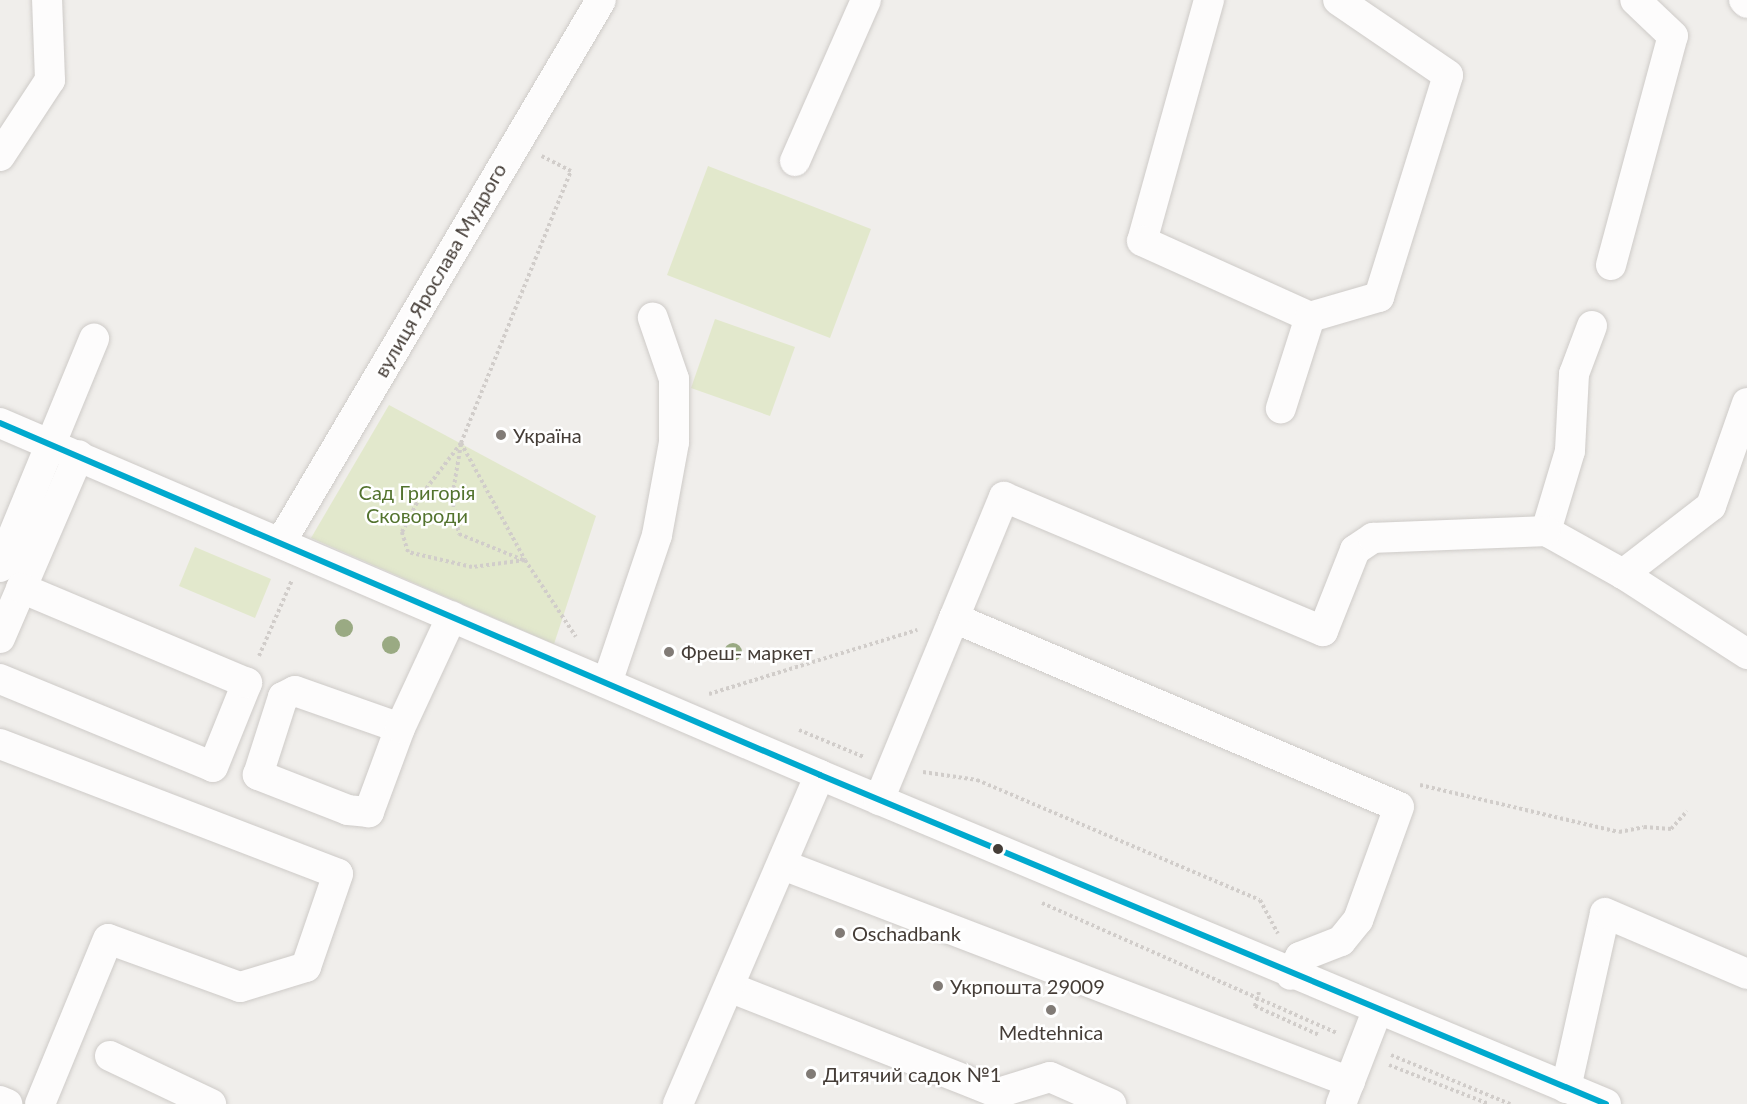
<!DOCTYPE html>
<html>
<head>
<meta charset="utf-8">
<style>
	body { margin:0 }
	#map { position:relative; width:1747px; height:1104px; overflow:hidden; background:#f0eeeb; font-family:Lato,sans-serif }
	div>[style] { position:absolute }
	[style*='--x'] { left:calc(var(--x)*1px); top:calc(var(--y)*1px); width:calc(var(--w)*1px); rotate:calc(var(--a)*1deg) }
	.green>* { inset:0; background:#e2e8cc }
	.path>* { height:4px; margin-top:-2px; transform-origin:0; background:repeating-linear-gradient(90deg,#d1cdca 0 3px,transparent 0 6px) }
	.roads { filter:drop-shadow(0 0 2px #cecbc8) drop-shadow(0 0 2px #cecbc8) }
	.minor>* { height:30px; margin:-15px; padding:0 15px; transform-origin:15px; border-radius:15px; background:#fdfcfc }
	.bus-1>* { height:6px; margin:-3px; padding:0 3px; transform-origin:3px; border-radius:3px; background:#00a9ce }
	.trees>* { width:18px; height:18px; margin:-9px; border-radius:50%; background:#9aaa83 }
	.dots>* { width:16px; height:16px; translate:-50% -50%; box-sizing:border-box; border:3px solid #fff; border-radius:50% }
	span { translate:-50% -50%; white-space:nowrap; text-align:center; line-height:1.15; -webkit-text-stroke:5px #fff; paint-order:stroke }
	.street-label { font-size:20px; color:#453d37 }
	.poi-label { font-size:20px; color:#453d37 }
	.left { translate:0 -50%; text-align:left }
	.park-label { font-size:20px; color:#53732e }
</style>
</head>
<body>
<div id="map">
	<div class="green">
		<div style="clip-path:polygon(708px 166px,871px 229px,830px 338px,667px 275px)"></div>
		<div style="clip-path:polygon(715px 319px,795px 347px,770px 416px,691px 388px)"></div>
		<div style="clip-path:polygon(389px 405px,596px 516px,554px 644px,311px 538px)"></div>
		<div style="clip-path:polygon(195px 547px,271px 579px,255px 618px,179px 586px)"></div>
	</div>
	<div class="path">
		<div style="--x:461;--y:443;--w:133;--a:61.3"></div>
		<div style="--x:525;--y:560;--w:92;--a:56.5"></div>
		<div style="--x:461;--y:444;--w:55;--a:99.5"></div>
		<div style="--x:452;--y:498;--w:37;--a:79"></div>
		<div style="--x:459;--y:534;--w:69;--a:22.1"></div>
		<div style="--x:525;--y:560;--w:53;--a:172.5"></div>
		<div style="--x:472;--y:567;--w:66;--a:-166.8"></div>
		<div style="--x:408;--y:552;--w:21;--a:-107"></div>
		<div style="--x:402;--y:532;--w:38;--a:-63"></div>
		<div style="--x:419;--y:498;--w:69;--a:-52.6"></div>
		<div style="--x:461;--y:443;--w:293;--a:-68"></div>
		<div style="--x:571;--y:171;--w:33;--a:-153"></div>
		<div style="--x:259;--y:656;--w:83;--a:-66.5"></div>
		<div style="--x:709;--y:694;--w:218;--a:-17.1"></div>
		<div style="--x:799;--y:730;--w:70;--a:22.6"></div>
		<div style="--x:923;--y:772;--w:55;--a:8.4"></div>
		<div style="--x:977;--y:780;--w:307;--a:23"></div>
		<div style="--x:1260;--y:900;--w:38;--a:62"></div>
		<div style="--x:1420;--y:785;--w:204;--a:13.3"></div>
		<div style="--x:1619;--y:832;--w:25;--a:-11"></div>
		<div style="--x:1644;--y:827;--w:27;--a:4"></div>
		<div style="--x:1671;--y:829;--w:24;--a:-48"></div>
		<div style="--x:1042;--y:903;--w:322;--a:23.8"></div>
		<div style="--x:1259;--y:992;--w:15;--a:106"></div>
		<div style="--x:1255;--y:1006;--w:70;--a:24.4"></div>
		<div style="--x:1391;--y:1055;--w:129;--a:22.4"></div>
		<div style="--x:1389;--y:1065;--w:107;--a:21.3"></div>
	</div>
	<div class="roads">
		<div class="minor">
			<div style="--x:1209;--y:0;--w:250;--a:105.5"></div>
			<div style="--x:1142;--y:241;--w:184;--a:24.3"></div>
			<div style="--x:1310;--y:317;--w:96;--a:107.7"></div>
			<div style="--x:1744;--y:0;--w:4;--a:45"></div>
			<div style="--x:0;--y:156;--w:91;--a:-56.7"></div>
			<div style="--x:50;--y:80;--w:80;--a:-92.1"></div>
			<div style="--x:795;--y:161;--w:176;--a:-66.2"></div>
			<div style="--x:1611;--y:265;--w:237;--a:-74.9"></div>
			<div style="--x:1673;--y:36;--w:52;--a:-136.5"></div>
			<div style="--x:1310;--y:317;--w:72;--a:-16.2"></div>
			<div style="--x:1379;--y:297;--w:232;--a:-72.7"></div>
			<div style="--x:1448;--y:75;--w:133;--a:-145.7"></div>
			<div style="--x:1592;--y:326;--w:51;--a:110.6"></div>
			<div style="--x:1574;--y:374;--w:77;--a:93"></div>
			<div style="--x:1570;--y:451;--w:84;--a:106.7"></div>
			<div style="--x:1546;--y:531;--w:88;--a:29.2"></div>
			<div style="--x:1623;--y:574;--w:148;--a:32.8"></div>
			<div style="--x:0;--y:423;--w:892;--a:23.23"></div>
			<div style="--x:820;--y:775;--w:852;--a:22.71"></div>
			<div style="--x:281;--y:542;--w:629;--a:-59.44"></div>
			<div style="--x:0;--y:567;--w:247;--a:-67.6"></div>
			<div style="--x:1623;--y:574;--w:111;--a:-37.7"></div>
			<div style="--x:1711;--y:506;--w:109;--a:-70.7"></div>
			<div style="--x:954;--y:618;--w:483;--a:23"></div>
			<div style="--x:1399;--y:807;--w:120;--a:109.9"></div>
			<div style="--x:1358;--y:920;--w:27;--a:129"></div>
			<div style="--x:1341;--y:941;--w:44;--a:158.7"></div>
			<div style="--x:1300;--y:957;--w:20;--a:117"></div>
			<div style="--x:0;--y:638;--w:199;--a:-66.7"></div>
			<div style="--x:0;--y:679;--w:230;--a:22.4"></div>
			<div style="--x:213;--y:767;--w:91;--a:-68"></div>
			<div style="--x:247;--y:683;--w:245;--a:-157.2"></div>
			<div style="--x:607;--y:683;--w:156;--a:-71.3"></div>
			<div style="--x:657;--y:535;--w:95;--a:-79.6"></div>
			<div style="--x:674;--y:442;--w:63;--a:-90"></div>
			<div style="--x:674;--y:379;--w:65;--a:-109"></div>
			<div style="--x:400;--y:728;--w:90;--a:110.3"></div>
			<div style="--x:369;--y:812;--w:21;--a:-175"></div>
			<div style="--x:348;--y:810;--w:97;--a:-158.7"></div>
			<div style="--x:258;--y:775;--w:82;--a:-72.2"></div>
			<div style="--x:283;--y:697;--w:13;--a:-27"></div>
			<div style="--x:295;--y:691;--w:111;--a:19.4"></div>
			<div style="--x:400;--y:728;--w:123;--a:-65.1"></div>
			<div style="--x:0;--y:744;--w:362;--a:21"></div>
			<div style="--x:338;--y:874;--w:98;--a:109"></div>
			<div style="--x:306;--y:967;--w:69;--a:163.1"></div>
			<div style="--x:240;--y:987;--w:140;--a:-160"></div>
			<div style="--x:108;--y:939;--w:178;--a:112.4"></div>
			<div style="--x:879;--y:800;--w:328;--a:-67.6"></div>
			<div style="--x:1004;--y:497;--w:346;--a:22.8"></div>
			<div style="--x:1323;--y:631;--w:87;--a:-68.4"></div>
			<div style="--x:1355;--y:550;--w:22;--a:-34"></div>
			<div style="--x:1373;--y:538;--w:173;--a:-2.3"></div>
			<div style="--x:783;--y:865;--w:607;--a:20.94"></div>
			<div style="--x:729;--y:987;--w:289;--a:21.5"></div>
			<div style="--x:998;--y:1093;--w:54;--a:-17.1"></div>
			<div style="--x:1050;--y:1077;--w:67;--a:23.9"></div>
			<div style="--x:110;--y:1056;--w:112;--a:25.4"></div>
			<div style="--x:1566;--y:1088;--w:179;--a:-77.4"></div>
			<div style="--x:1605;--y:913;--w:155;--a:23.2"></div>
			<div style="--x:0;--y:1101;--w:8;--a:23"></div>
			<div style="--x:678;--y:1104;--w:358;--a:-66.7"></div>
			<div style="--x:1341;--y:1104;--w:100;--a:-68.8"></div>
		</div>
	</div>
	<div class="bus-1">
		<div style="--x:0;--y:423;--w:892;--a:23.23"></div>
		<div style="--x:820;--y:775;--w:852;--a:22.71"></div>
	</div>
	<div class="trees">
		<div style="left:344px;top:628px"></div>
		<div style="left:391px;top:645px"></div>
		<div style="left:733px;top:652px"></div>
	</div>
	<div class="dots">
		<div style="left:501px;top:435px;background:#817b76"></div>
		<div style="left:669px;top:652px;background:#817b76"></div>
		<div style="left:998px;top:849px;background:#453d37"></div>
		<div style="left:840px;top:933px;background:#817b76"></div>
		<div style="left:938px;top:986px;background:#817b76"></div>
		<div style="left:1051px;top:1010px;background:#817b76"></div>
		<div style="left:811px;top:1074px;background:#817b76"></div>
	</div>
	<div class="street-label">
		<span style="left:440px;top:270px;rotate:-60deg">вулиця Ярослава Мудрого</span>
	</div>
	<div class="poi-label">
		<span class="left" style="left:513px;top:435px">Україна</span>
		<span class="left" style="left:681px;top:652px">Фреш- маркет</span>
		<span class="left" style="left:852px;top:933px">Oschadbank</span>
		<span class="left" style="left:950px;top:986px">Укрпошта 29009</span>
		<span style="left:1051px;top:1032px">Medtehnica</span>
		<span class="left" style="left:823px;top:1074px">Дитячий садок №1</span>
	</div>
	<div class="park-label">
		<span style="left:417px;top:504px">Сад Григорія<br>Сковороди</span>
	</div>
</div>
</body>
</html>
